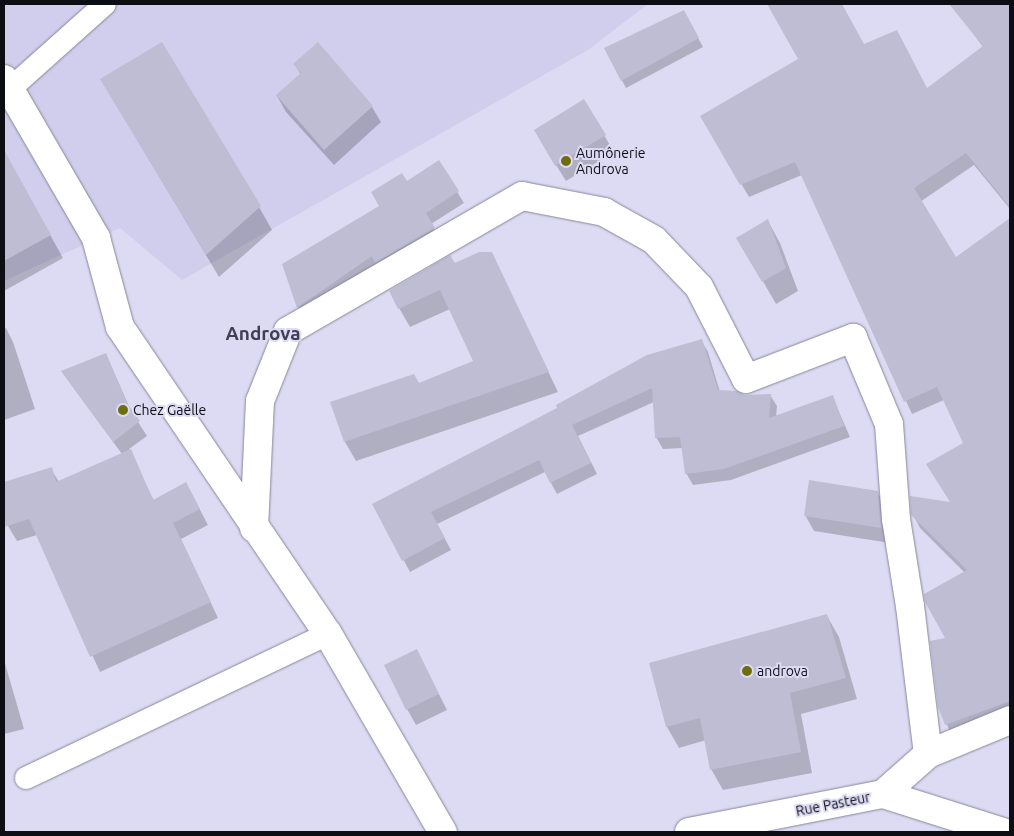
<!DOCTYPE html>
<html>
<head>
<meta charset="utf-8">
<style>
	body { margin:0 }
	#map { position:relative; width:1014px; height:836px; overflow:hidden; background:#dddbf3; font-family:Ubuntu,sans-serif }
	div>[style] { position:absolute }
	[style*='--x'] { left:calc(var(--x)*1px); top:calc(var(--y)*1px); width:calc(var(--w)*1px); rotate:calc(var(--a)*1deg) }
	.built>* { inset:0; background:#d0ceec }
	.shadow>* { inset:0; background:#0003 }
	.building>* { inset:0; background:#bebdd4 }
	.roads { filter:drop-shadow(0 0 1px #87869b) drop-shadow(0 0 1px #87869b) }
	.lane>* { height:22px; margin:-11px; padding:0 11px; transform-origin:11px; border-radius:11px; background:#fff }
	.street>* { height:28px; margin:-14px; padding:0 14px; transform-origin:14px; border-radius:14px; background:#fff }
	.dots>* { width:14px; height:14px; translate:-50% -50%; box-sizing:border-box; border:2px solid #dddbf3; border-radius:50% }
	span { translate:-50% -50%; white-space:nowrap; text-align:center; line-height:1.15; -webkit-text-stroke:4px #dddbf3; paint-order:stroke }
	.poi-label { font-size:14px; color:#0d0d14 }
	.left { translate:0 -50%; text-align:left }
	.street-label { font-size:14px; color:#0d0d14 }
	.district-label { font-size:19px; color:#413f52; font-weight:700 }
	.frame { position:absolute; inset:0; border:5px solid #0d0d14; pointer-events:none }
</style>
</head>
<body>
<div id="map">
	<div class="built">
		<div style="clip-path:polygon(4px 4px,648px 4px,588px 50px,182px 280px,120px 228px,4px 281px)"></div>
	</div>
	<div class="shadow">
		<div style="clip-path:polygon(768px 4px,843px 4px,842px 6px,863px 46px,927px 90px,983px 47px,953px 6px,956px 4px,1010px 4px,1010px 209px,974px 165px,920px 202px,955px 259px,1010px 220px,1010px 712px,953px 738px,939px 707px,947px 638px,965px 573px,920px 528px,913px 514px,952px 504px,965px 443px,944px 400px,912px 414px,802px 175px,749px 197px,702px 116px,799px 59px)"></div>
		<div style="clip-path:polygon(684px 12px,703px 47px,626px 88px,605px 49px)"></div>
		<div style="clip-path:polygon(295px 64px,372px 107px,381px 122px,334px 165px,286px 112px,277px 96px,301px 75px)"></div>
		<div style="clip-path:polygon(584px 101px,614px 152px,566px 181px,544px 146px)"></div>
		<div style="clip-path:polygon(115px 102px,259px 207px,272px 230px,219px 277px)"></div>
		<div style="clip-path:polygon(4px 152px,63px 258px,4px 291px)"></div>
		<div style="clip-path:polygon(439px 162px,464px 203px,431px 224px,440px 240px,304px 317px,298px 307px,284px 265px,381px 207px,407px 183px)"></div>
		<div style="clip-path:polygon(768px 221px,780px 243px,798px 291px,776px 304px,738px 238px)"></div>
		<div style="clip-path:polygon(491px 253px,558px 392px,356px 461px,345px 442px,332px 403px,419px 384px,475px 362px,450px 309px,410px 327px,399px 308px,454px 264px)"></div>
		<div style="clip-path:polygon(6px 328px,13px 342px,35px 409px,4px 420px,4px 329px)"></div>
		<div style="clip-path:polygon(701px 340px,708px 352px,720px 392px,744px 396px,770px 395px,777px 406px,776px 417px,832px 396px,850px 437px,731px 480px,693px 485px,686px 473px,683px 448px,663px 449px,656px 437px,654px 402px,578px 436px,597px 474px,557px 494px,545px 472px,437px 524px,451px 550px,410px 572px,374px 505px)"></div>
		<div style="clip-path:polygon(106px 354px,131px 411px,147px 436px,129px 449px,154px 501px,186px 483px,208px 525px,181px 539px,218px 618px,100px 672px,37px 535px,17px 541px,8px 526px,4px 512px,4px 484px,51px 469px,59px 482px,122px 454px,62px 372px)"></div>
		<div style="clip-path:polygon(877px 492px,887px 508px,890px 543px,814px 531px,805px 515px)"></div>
		<div style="clip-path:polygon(827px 616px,839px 637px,857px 699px,801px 714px,812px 773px,723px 790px,711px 769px,706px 740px,679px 748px,667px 727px,650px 664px)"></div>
		<div style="clip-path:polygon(417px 651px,447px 710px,416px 725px,407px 709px)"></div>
		<div style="clip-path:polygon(4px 660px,24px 729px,4px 734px)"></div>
	</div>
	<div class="building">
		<div style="clip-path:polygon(767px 4px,842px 4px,864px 44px,897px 30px,927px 88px,983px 46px,949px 4px,1010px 4px,1010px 207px,966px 153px,914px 188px,956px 257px,1010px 218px,1010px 701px,945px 725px,938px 707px,930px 641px,945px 638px,925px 602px,924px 594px,967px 570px,911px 515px,910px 496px,950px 502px,926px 464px,963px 443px,937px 387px,904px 402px,795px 162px,740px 185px,700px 116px,798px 59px)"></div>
		<div style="clip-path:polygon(684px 10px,699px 38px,621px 81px,604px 48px)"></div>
		<div style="clip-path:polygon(162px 42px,261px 206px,206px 255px,100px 79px)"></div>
		<div style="clip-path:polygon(318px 42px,373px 106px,324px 150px,276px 95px,301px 73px,293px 64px)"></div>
		<div style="clip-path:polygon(584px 99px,606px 135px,555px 166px,534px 130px)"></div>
		<div style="clip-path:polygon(4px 150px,51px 235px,4px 261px)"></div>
		<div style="clip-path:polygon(439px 160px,459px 191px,426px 213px,435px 228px,375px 263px,372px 256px,297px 308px,282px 264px,379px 206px,371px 192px,402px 173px,407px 181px)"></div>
		<div style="clip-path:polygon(768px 219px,786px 268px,762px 282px,736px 238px)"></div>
		<div style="clip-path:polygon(479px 252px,492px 252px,549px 372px,344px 442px,330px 402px,414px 374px,419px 383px,473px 361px,440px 290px,398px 309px,389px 291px,450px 255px,455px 263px)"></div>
		<div style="clip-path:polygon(702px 339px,718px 390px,737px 391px,745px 395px,771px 394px,769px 418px,833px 395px,844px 426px,724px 469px,685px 474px,680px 437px,655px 438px,652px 388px,572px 425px,591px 463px,550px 483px,539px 460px,431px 512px,445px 538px,402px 561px,372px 504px,557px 408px,556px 405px,647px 355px)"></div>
		<div style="clip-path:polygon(106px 353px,127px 403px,140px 421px,113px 442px,61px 371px)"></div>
		<div style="clip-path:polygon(131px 449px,153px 500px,186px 482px,200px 509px,173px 523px,211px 602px,90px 657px,29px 519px,4px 527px,4px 482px,52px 467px,56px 482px)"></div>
		<div style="clip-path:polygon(809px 480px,878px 491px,882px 528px,804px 516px)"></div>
		<div style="clip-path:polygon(827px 614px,846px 678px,790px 693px,801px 752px,710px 770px,700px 718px,666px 727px,649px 663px)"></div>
		<div style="clip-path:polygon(417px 649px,439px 694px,406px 710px,384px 665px)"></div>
	</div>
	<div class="roads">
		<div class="lane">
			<div style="--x:10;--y:89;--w:127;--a:-41.8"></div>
			<div style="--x:26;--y:778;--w:335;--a:-25.5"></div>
		</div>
		<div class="street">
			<div style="--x:4;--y:79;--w:184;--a:59.9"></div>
			<div style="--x:96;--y:238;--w:92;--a:74.9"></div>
			<div style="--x:120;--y:327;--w:371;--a:55.9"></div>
			<div style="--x:328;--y:634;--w:229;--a:59.9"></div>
			<div style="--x:254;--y:528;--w:127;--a:-87.3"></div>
			<div style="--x:260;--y:401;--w:75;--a:-68.2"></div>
			<div style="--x:288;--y:331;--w:270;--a:-30"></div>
			<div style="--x:522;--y:196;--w:84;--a:11"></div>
			<div style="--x:604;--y:212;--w:57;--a:29.2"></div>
			<div style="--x:654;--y:240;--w:65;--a:46.2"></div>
			<div style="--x:699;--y:287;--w:103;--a:62.9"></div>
			<div style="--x:746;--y:379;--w:115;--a:-21"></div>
			<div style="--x:853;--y:338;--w:93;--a:67.3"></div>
			<div style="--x:889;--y:424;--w:95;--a:85.8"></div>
			<div style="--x:896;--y:519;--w:88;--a:80.9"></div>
			<div style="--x:910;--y:606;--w:149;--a:83.1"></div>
			<div style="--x:883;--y:794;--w:60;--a:-41.6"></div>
			<div style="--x:928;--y:754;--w:89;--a:-22.5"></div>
			<div style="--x:689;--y:832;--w:198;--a:-11.1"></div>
			<div style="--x:883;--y:794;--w:126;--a:17.6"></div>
		</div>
	</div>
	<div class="dots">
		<div style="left:566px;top:161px;background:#6f6e0e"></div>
		<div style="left:123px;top:410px;background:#6f6e0e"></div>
		<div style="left:747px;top:671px;background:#6f6e0e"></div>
	</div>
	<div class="poi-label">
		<span class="left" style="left:576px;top:161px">Aumônerie<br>Androva</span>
		<span class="left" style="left:133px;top:410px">Chez Gaëlle</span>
		<span class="left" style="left:757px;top:671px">androva</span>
	</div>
	<div class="street-label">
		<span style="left:833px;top:804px;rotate:-11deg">Rue Pasteur</span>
	</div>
	<div class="district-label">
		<span style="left:263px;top:334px">Androva</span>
	</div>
	<div class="frame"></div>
</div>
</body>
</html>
